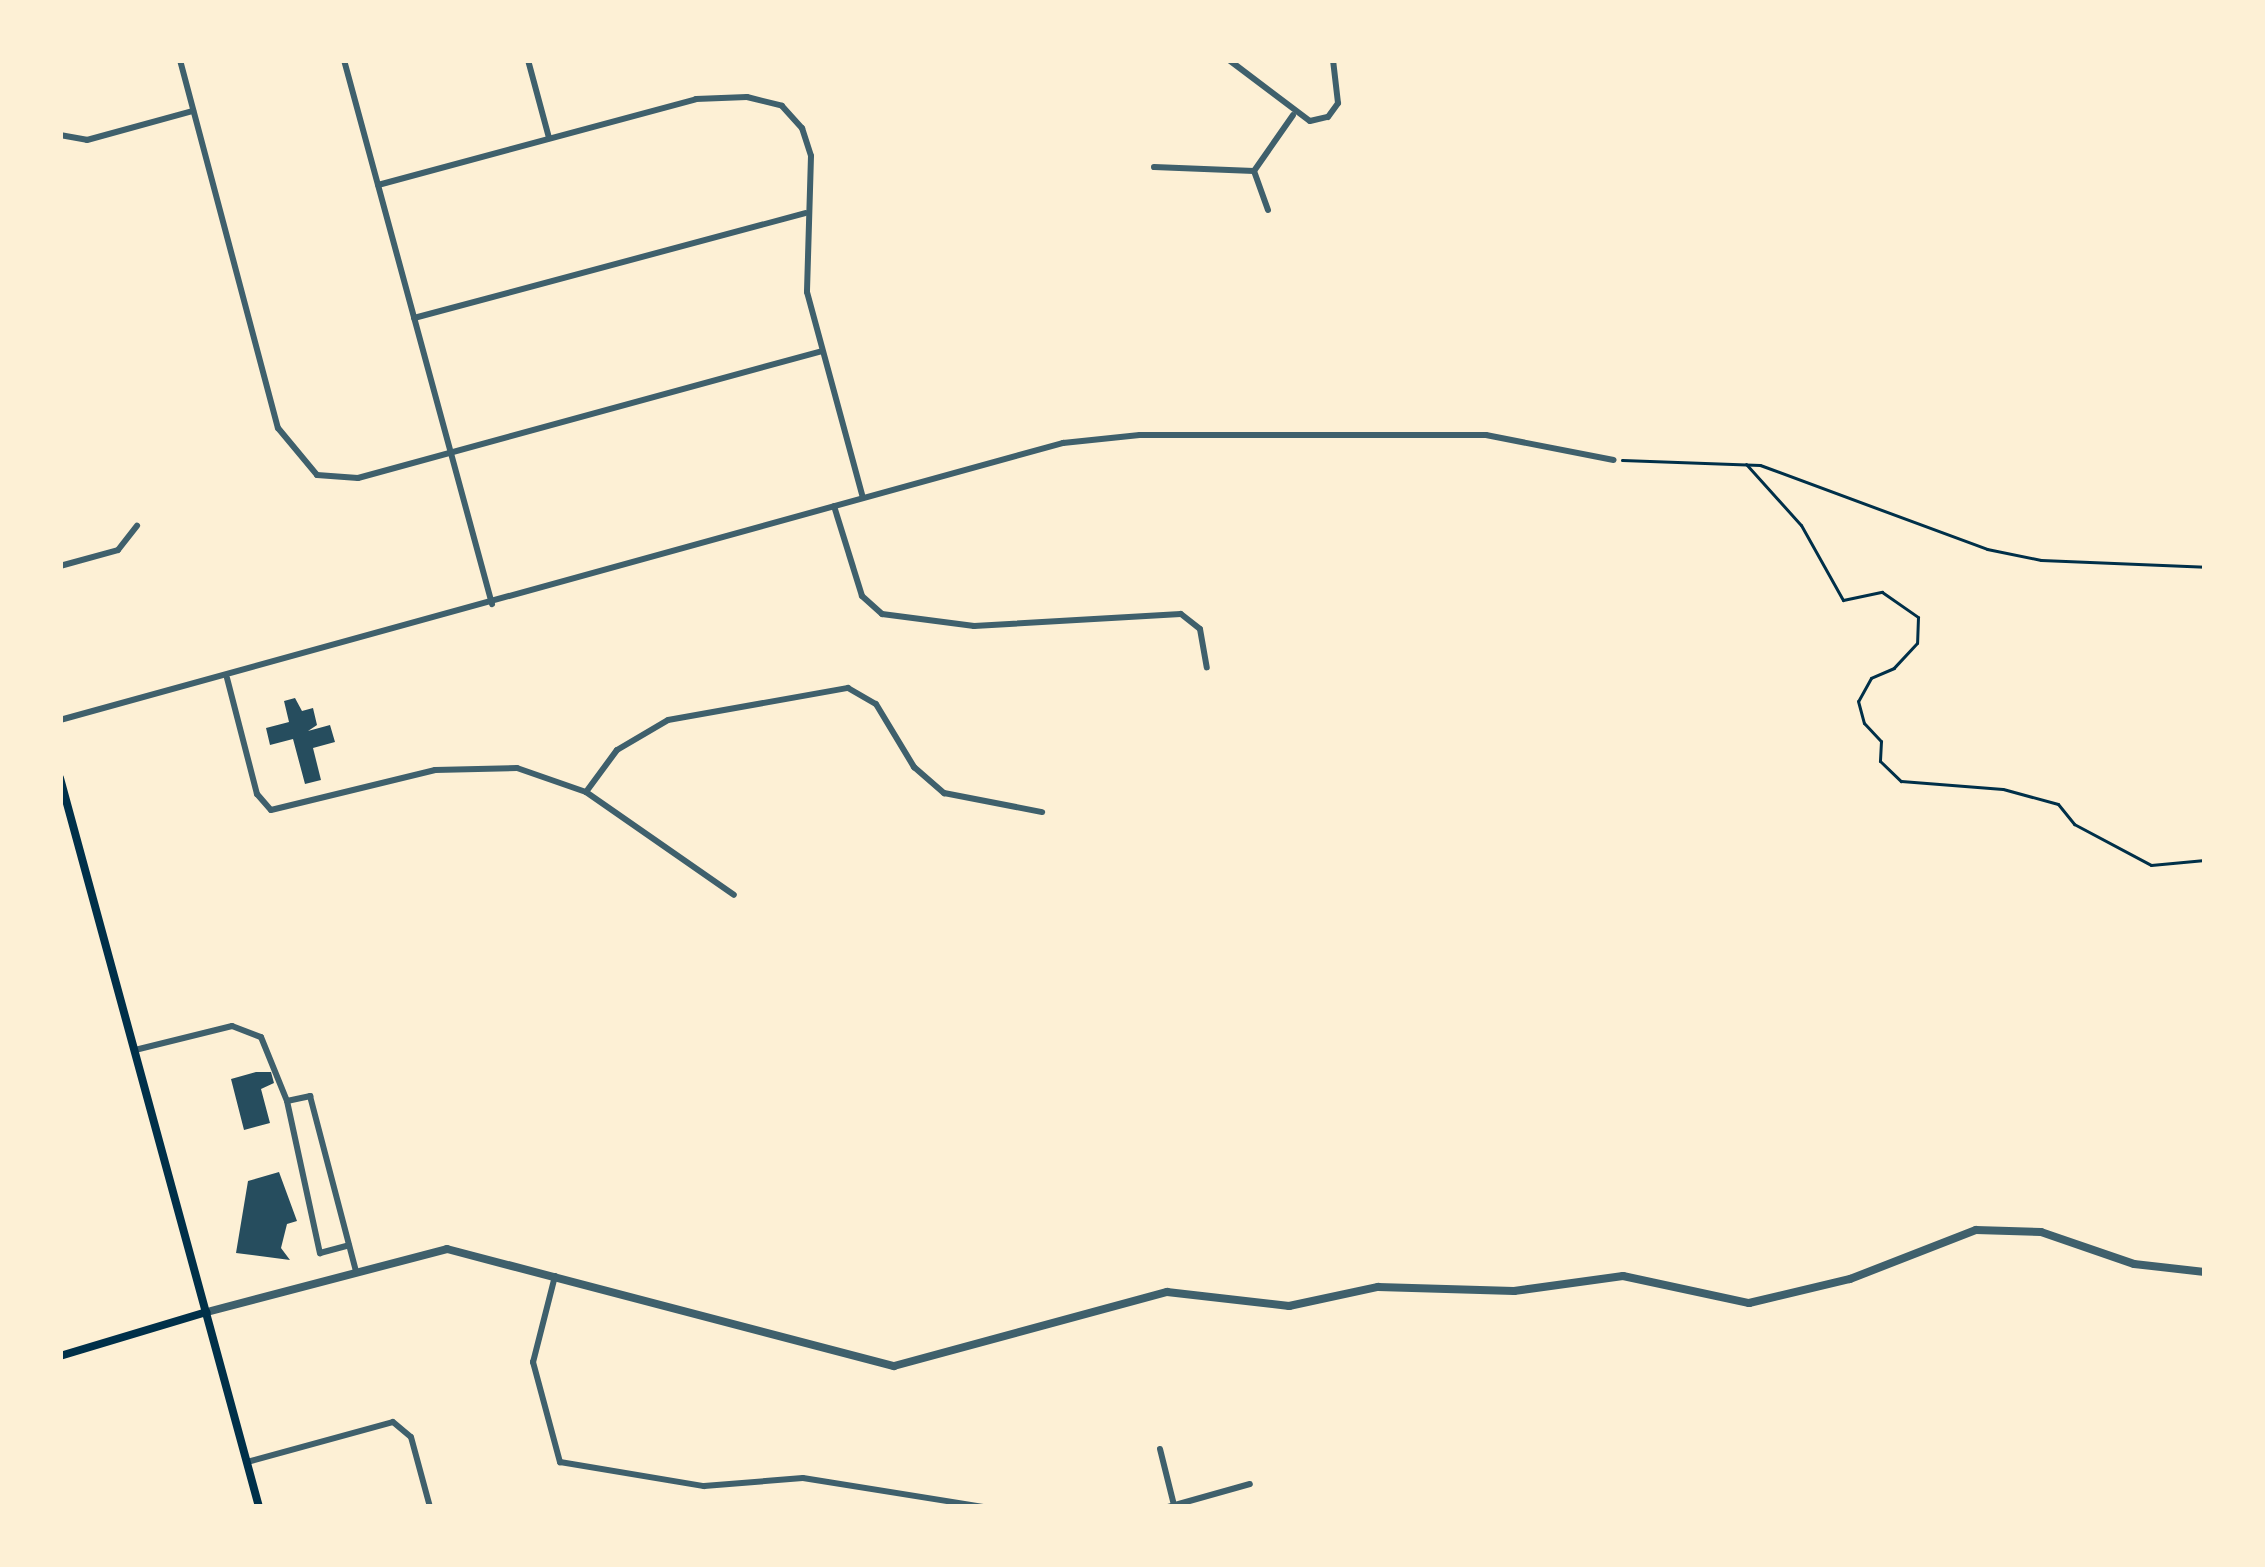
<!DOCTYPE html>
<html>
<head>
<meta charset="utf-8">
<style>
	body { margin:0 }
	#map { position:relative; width:2265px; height:1567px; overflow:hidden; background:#fdf0d5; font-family:Montserrat,sans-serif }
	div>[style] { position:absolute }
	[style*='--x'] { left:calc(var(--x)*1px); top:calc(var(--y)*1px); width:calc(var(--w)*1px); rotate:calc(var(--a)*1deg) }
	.building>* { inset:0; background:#264d5e }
	.path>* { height:3px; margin:-1.5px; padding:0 1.5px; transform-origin:1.5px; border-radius:1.5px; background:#003049 }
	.minor>* { height:6px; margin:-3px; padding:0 3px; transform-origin:3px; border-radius:3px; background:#3f606c }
	.tertiary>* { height:8px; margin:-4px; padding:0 4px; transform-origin:4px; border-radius:4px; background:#3f606c }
	.secondary>* { height:8px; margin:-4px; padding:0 4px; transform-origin:4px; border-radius:4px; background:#003049 }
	span { translate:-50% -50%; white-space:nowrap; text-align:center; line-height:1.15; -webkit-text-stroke:12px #fdf0d5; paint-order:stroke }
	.frame { position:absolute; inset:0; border:63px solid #fdf0d5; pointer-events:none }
</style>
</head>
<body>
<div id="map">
	<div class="building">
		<div style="clip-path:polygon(295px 698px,302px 711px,313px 708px,317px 725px,308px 731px,330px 725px,335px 742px,313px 748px,321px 780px,305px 784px,293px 739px,270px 745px,266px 728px,289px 722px,284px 701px)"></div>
		<div style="clip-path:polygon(256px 1072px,271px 1072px,274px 1083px,261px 1089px,270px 1123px,244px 1130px,231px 1079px)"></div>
		<div style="clip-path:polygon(279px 1172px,297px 1221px,287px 1224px,281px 1248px,290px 1260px,236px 1253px,248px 1181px)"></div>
	</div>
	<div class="path">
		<div style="--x:1622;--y:460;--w:138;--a:2.1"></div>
		<div style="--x:1760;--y:465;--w:242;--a:20.3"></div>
		<div style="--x:1987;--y:549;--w:55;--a:11.5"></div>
		<div style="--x:2041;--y:560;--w:164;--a:2.4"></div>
		<div style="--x:1746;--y:464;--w:82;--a:48"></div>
		<div style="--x:1801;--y:525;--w:86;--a:60.8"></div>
		<div style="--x:1843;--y:600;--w:40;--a:-12"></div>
		<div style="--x:1882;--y:592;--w:44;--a:34.8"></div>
		<div style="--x:1918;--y:617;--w:26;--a:92"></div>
		<div style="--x:1917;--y:643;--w:34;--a:133"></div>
		<div style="--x:1894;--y:668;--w:25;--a:157"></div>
		<div style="--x:1871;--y:678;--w:26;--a:119"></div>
		<div style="--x:1858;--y:701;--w:23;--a:75"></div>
		<div style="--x:1864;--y:723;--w:25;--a:47"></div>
		<div style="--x:1881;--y:741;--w:20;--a:93"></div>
		<div style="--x:1880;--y:761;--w:29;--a:44"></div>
		<div style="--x:1901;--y:781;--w:102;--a:4.5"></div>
		<div style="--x:2003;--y:789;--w:57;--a:15.3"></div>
		<div style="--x:2058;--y:804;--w:26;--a:51"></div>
		<div style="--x:2074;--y:824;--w:87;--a:28"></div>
		<div style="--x:2151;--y:865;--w:54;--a:-5.3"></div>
	</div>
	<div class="minor">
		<div style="--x:180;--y:60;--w:381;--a:75.1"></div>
		<div style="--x:278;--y:428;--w:61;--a:50.3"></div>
		<div style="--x:317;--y:475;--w:41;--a:4.2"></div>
		<div style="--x:358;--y:478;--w:481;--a:-15.3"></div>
		<div style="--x:344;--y:60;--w:564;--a:74.78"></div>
		<div style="--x:528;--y:60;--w:81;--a:74.9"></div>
		<div style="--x:1229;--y:60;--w:101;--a:37"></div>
		<div style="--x:1310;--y:121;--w:18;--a:-13"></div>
		<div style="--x:1328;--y:117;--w:17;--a:-54"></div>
		<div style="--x:1338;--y:103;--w:43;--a:-96.6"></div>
		<div style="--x:60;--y:135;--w:27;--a:10"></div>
		<div style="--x:87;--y:140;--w:110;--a:-15.3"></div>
		<div style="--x:1154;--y:167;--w:100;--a:2.3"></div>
		<div style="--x:378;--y:185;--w:329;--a:-15.1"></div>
		<div style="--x:696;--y:99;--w:51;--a:-2.2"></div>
		<div style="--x:747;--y:97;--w:36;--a:14"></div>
		<div style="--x:782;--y:106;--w:30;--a:48"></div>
		<div style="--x:802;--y:128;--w:29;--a:72"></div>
		<div style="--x:811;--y:156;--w:136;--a:91.7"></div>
		<div style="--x:807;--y:292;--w:213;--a:74.8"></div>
		<div style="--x:1268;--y:210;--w:41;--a:-109.7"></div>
		<div style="--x:1254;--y:171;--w:68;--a:-55.1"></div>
		<div style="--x:414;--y:318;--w:405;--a:-15"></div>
		<div style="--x:834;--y:506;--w:94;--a:72.7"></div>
		<div style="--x:862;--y:596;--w:27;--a:42"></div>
		<div style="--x:882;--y:614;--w:93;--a:7.4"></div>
		<div style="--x:974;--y:626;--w:207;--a:-3.3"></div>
		<div style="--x:1181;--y:614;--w:24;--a:38"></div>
		<div style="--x:1200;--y:629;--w:39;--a:80"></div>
		<div style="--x:60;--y:566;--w:60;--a:-15.4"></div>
		<div style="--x:118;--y:550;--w:31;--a:-52"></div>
		<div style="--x:227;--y:678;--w:120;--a:75.5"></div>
		<div style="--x:257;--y:794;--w:21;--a:49"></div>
		<div style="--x:271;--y:810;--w:169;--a:-13.7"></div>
		<div style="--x:435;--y:770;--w:82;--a:-1.4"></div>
		<div style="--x:517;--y:768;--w:73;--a:19.2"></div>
		<div style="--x:586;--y:792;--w:180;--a:34.8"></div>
		<div style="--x:60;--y:720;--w:1041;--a:-15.44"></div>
		<div style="--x:1063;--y:443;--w:77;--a:-5.9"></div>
		<div style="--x:1140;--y:435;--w:346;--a:0"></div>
		<div style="--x:1486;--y:435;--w:130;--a:11.1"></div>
		<div style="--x:586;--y:792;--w:52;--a:-53.6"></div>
		<div style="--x:617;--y:750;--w:59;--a:-30.5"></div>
		<div style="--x:668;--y:720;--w:183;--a:-10.1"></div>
		<div style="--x:848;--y:688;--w:32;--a:30"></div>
		<div style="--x:876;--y:704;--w:74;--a:58.9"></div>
		<div style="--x:914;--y:767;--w:40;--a:41"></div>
		<div style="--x:944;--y:793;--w:100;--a:11"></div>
		<div style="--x:135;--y:1050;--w:100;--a:-13.9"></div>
		<div style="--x:232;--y:1026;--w:31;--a:21"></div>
		<div style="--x:261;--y:1037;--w:69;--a:67.9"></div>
		<div style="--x:287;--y:1101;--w:156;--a:77.8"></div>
		<div style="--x:320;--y:1253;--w:30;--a:-15"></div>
		<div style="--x:287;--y:1101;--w:24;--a:-12"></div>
		<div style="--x:310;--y:1096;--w:181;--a:75.3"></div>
		<div style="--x:555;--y:1276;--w:89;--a:104.3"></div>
		<div style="--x:533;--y:1362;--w:104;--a:74.9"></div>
		<div style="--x:560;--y:1462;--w:146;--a:9.5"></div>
		<div style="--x:704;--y:1486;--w:99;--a:-4.6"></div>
		<div style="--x:803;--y:1478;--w:184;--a:9.1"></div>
		<div style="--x:1160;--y:1449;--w:58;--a:76"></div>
		<div style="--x:247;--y:1462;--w:151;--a:-15.3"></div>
		<div style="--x:393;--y:1422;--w:23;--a:40"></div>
		<div style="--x:411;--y:1437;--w:73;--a:74.8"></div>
		<div style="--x:1168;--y:1507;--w:85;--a:-15.7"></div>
	</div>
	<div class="tertiary">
		<div style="--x:207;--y:1312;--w:248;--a:-14.7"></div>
		<div style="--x:447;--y:1249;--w:462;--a:14.7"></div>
		<div style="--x:894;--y:1366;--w:283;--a:-15.2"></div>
		<div style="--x:1167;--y:1292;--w:123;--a:6.5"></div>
		<div style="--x:1289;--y:1306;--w:91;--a:-12.1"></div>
		<div style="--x:1378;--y:1287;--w:136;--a:1.7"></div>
		<div style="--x:1514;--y:1291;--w:110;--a:-7.8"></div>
		<div style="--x:1623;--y:1276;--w:129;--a:12.1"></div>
		<div style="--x:1749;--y:1303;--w:104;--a:-13.4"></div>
		<div style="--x:1850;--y:1279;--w:135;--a:-21.3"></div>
		<div style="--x:1976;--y:1230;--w:65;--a:1.8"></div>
		<div style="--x:2041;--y:1232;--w:98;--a:19"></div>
		<div style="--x:2134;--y:1264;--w:71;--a:6.4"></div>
	</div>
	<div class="secondary">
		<div style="--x:60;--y:778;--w:756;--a:74.73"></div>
		<div style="--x:60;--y:1356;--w:153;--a:-16.7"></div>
	</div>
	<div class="frame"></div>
</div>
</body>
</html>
